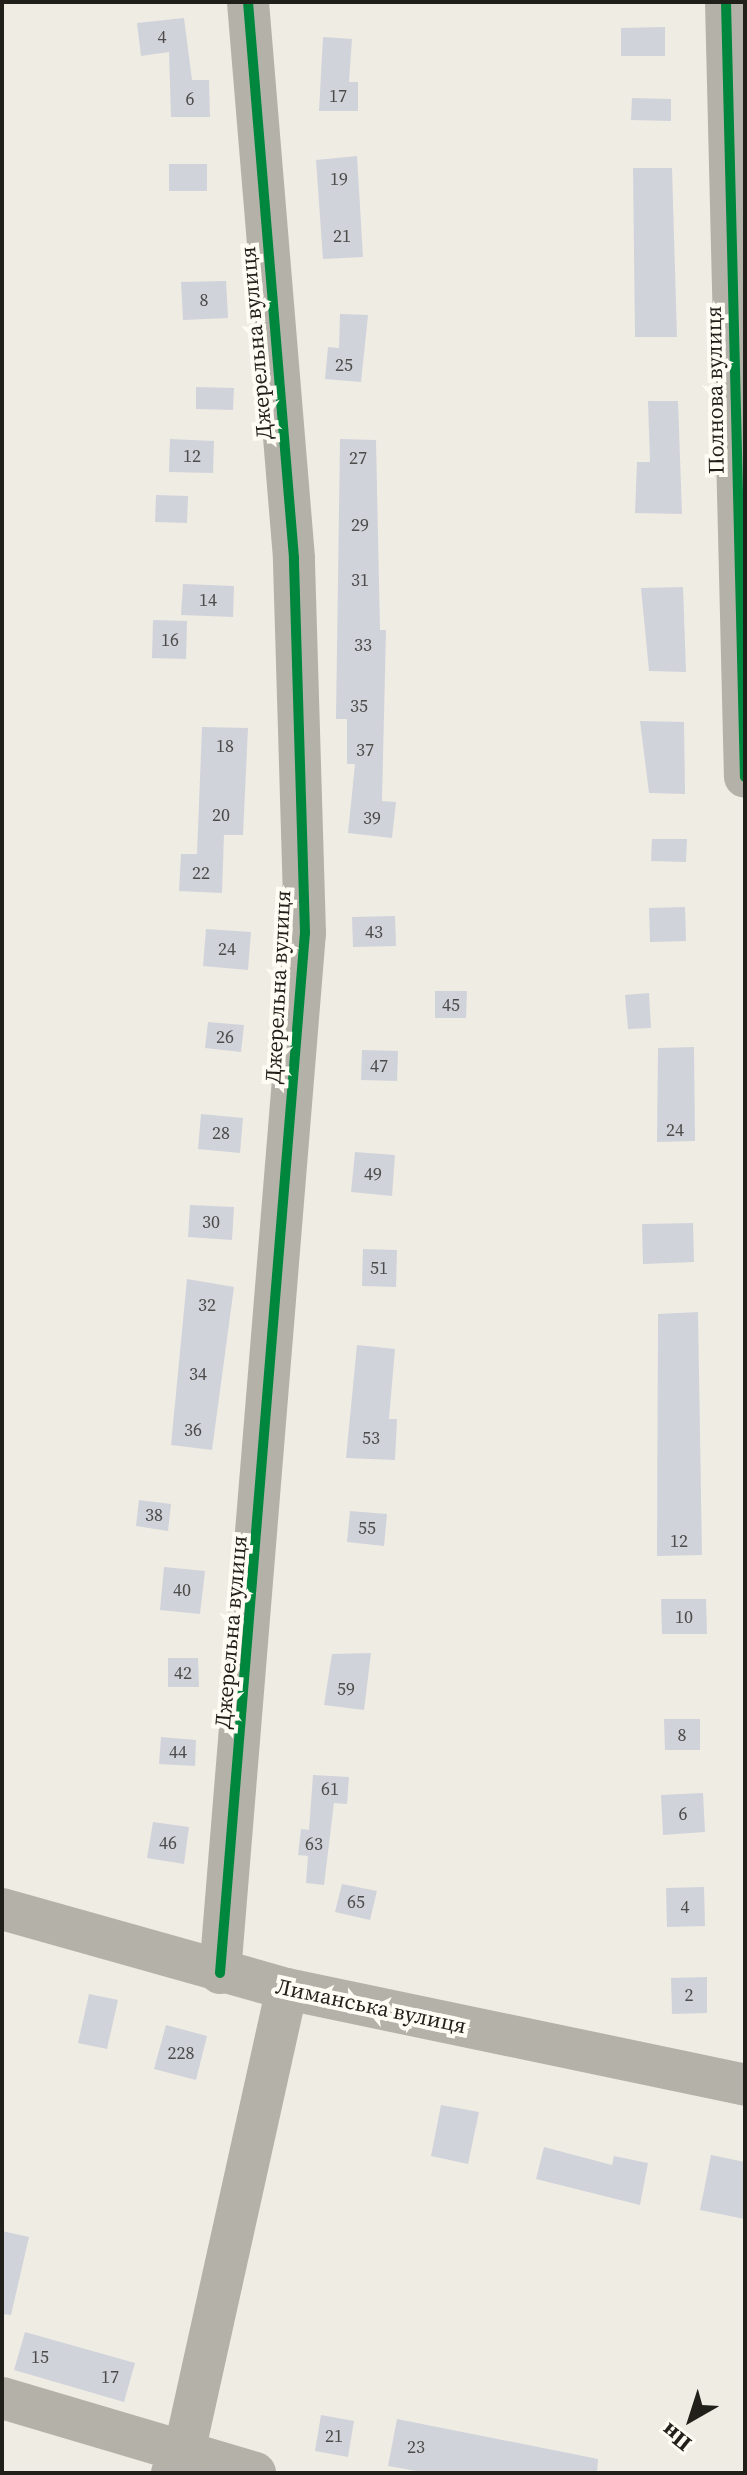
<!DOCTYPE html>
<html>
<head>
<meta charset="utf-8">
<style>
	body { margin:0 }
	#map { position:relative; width:747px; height:2475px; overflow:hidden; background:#efece4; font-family:"Source Serif 4",serif }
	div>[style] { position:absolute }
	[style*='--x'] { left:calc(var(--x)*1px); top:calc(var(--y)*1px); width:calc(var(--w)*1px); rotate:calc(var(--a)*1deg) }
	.building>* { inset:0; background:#d1d3db }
	.minor>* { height:42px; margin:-21px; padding:0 21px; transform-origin:21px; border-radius:21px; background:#b4b2a8 }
	.cycleway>* { height:10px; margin:-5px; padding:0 5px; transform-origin:5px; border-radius:5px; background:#00873e }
	span { translate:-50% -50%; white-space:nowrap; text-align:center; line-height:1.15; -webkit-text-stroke:8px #fffcf3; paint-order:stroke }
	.number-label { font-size:18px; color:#4d4c4a }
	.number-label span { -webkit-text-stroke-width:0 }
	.street-label { font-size:22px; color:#211f1a }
	.frame { position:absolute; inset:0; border:4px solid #211f1a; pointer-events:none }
	.north { position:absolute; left:651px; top:2379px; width:80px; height:80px; -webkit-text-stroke:6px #fffcf3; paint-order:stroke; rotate:219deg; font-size:22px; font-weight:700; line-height:32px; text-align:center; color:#211f1a }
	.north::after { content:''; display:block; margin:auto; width:28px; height:36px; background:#211f1a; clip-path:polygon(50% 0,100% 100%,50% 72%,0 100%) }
</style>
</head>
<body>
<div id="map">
	<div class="building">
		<div style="clip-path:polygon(184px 18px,192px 80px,209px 80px,210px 117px,171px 117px,169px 52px,141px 56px,137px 23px)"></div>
		<div style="clip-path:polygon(665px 27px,665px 56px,621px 56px,621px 28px)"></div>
		<div style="clip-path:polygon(323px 37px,352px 39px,349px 82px,358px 82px,358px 111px,319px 111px)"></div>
		<div style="clip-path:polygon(632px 98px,671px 99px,671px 121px,631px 120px)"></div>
		<div style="clip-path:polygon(357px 156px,363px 257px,323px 259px,316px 160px)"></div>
		<div style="clip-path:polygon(169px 164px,207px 164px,207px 191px,169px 191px)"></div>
		<div style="clip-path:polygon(633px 168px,672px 168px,677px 337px,635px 337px)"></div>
		<div style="clip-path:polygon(226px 281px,228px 318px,183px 320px,181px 282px)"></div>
		<div style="clip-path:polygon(340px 314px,368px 315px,361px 382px,325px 379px,328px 347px,339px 348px)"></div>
		<div style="clip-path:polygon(196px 387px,234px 388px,233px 410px,196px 409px)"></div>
		<div style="clip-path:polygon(648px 401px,678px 401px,682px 514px,635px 513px,637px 462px,650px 462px)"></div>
		<div style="clip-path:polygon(170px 439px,214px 441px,213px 473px,169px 472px)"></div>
		<div style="clip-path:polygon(340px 439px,376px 440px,380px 630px,386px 630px,382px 801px,396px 802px,392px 838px,348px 833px,355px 764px,347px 764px,347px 719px,336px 719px)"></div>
		<div style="clip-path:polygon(156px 495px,188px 496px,187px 523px,155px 522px)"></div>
		<div style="clip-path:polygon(183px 584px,234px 586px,233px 617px,181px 615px)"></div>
		<div style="clip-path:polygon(683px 587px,686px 672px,649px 671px,641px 588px)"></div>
		<div style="clip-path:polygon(153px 620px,187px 621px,186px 659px,152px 658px)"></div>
		<div style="clip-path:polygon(640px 721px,684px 722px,685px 794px,649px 793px)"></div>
		<div style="clip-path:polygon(202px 727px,248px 728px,243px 835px,224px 835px,222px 893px,179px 891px,181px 854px,197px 854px)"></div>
		<div style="clip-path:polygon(652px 839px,687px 839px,686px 862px,651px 861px)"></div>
		<div style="clip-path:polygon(685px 907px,686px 941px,650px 942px,649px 908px)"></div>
		<div style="clip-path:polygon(395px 916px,396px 946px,353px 947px,352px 917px)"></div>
		<div style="clip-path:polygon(206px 929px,251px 932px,248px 970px,203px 966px)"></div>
		<div style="clip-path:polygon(435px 991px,467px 991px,466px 1018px,435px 1018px)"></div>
		<div style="clip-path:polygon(649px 993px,651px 1028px,628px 1029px,625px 995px)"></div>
		<div style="clip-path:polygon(208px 1022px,244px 1025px,241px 1052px,205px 1048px)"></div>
		<div style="clip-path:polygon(694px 1047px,695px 1141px,657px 1142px,658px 1048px)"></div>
		<div style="clip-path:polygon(362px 1050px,398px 1051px,397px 1081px,361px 1080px)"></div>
		<div style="clip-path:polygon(201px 1114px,243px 1118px,240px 1153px,198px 1149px)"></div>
		<div style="clip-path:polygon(355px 1152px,395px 1155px,392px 1196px,351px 1192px)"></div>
		<div style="clip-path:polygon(190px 1205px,234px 1207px,232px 1240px,188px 1237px)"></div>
		<div style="clip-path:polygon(693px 1223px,694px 1262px,643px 1264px,642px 1224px)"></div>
		<div style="clip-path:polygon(363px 1249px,397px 1250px,396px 1287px,362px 1286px)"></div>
		<div style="clip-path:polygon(187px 1279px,234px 1287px,212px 1450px,171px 1445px)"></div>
		<div style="clip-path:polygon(698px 1312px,702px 1555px,657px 1556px,658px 1314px)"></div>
		<div style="clip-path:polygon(357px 1345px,395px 1349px,389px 1419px,397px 1419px,395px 1460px,346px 1458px)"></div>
		<div style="clip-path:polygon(139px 1500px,171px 1504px,168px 1531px,136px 1526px)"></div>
		<div style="clip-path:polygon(350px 1511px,387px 1514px,384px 1546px,347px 1542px)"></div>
		<div style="clip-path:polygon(164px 1567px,205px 1571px,200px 1614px,160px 1610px)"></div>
		<div style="clip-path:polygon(661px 1599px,706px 1599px,707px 1634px,662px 1634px)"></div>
		<div style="clip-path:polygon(371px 1653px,364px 1710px,324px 1705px,332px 1654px)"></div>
		<div style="clip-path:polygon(168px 1658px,198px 1658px,199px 1687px,168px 1687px)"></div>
		<div style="clip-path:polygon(664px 1719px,700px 1719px,700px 1750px,665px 1750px)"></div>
		<div style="clip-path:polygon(161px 1737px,196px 1740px,195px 1766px,159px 1764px)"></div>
		<div style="clip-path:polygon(313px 1775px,349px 1777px,347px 1804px,334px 1803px,324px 1885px,306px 1883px,308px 1856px,298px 1855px,301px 1829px,309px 1830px)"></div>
		<div style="clip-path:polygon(703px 1793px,705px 1832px,663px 1835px,661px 1795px)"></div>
		<div style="clip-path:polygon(153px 1822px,189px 1827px,184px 1864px,147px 1858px)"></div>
		<div style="clip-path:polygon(342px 1884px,377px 1891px,370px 1920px,335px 1912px)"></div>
		<div style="clip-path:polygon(704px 1887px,705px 1926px,667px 1927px,666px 1888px)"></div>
		<div style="clip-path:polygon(707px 1977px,707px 2013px,672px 2014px,671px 1978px)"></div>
		<div style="clip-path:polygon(89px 1994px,118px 2000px,107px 2049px,78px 2043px)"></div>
		<div style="clip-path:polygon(166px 2025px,207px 2036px,196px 2080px,154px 2069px)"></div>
		<div style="clip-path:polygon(441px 2105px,479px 2112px,468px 2164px,431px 2156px)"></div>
		<div style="clip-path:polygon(544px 2147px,612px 2165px,614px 2156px,648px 2163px,640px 2205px,536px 2179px)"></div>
		<div style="clip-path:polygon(711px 2155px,745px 2162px,745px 2219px,700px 2210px)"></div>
		<div style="clip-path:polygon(2px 2231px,29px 2237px,11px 2315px,2px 2314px)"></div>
		<div style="clip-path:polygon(25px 2332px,135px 2363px,124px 2402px,14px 2370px)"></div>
		<div style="clip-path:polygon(321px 2415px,354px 2421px,348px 2457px,315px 2451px)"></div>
		<div style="clip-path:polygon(397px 2419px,598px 2459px,597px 2473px,428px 2473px,388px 2466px)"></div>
	</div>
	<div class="minor">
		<div style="--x:726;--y:2;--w:775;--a:88.6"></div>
		<div style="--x:2;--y:1909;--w:296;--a:15.7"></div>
		<div style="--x:287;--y:1989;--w:468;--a:11.8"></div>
		<div style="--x:220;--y:1973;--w:1043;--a:-85.33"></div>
		<div style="--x:305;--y:933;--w:375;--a:-91.7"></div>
		<div style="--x:294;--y:558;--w:558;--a:-94.73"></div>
		<div style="--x:2;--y:2398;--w:264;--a:16.5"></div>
		<div style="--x:172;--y:2473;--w:19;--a:-55"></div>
		<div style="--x:183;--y:2457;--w:479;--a:-77.5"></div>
	</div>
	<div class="cycleway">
		<div style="--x:726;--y:2;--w:775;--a:88.6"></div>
		<div style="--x:220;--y:1973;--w:1043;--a:-85.33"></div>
		<div style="--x:305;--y:933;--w:375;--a:-91.7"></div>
		<div style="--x:294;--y:558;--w:558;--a:-94.73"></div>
	</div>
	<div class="number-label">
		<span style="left:162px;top:37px">4</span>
		<span style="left:338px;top:96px">17</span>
		<span style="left:190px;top:99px">6</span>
		<span style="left:339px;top:179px">19</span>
		<span style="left:342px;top:236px">21</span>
		<span style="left:204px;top:300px">8</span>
		<span style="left:344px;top:365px">25</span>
		<span style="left:192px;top:456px">12</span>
		<span style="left:358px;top:458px">27</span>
		<span style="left:360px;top:525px">29</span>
		<span style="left:360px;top:580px">31</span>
		<span style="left:208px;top:600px">14</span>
		<span style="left:170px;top:640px">16</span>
		<span style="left:363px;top:645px">33</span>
		<span style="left:359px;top:706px">35</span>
		<span style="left:225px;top:746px">18</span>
		<span style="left:365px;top:750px">37</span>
		<span style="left:221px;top:815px">20</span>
		<span style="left:372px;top:818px">39</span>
		<span style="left:201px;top:873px">22</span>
		<span style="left:374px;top:932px">43</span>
		<span style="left:227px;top:949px">24</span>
		<span style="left:451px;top:1005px">45</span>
		<span style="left:225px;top:1037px">26</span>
		<span style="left:379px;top:1066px">47</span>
		<span style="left:675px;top:1130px">24</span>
		<span style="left:221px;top:1133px">28</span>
		<span style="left:373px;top:1174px">49</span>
		<span style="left:211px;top:1222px">30</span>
		<span style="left:379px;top:1268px">51</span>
		<span style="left:207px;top:1305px">32</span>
		<span style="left:198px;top:1374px">34</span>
		<span style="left:193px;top:1430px">36</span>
		<span style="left:371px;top:1438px">53</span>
		<span style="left:154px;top:1515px">38</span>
		<span style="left:367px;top:1528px">55</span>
		<span style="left:679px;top:1541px">12</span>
		<span style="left:182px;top:1590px">40</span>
		<span style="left:684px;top:1617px">10</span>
		<span style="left:183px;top:1673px">42</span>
		<span style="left:346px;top:1689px">59</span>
		<span style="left:682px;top:1735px">8</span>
		<span style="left:178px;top:1752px">44</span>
		<span style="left:330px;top:1789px">61</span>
		<span style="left:683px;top:1814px">6</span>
		<span style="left:168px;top:1843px">46</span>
		<span style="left:314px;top:1844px">63</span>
		<span style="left:356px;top:1902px">65</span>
		<span style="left:685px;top:1907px">4</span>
		<span style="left:689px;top:1995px">2</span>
		<span style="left:181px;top:2053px">228</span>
		<span style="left:40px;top:2357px">15</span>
		<span style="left:110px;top:2377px">17</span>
		<span style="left:334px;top:2436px">21</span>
		<span style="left:416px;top:2447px">23</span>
	</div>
	<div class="street-label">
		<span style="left:256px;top:343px;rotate:-95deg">Джерельна вулиця</span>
		<span style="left:715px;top:390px;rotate:-91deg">Полнова вулиця</span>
		<span style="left:278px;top:987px;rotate:-87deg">Джерельна вулиця</span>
		<span style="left:231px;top:1632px;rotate:-85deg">Джерельна вулиця</span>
		<span style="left:371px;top:2006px;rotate:12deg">Лиманська вулиця</span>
	</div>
	<div class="frame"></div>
	<div class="north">Пн</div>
</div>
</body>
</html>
